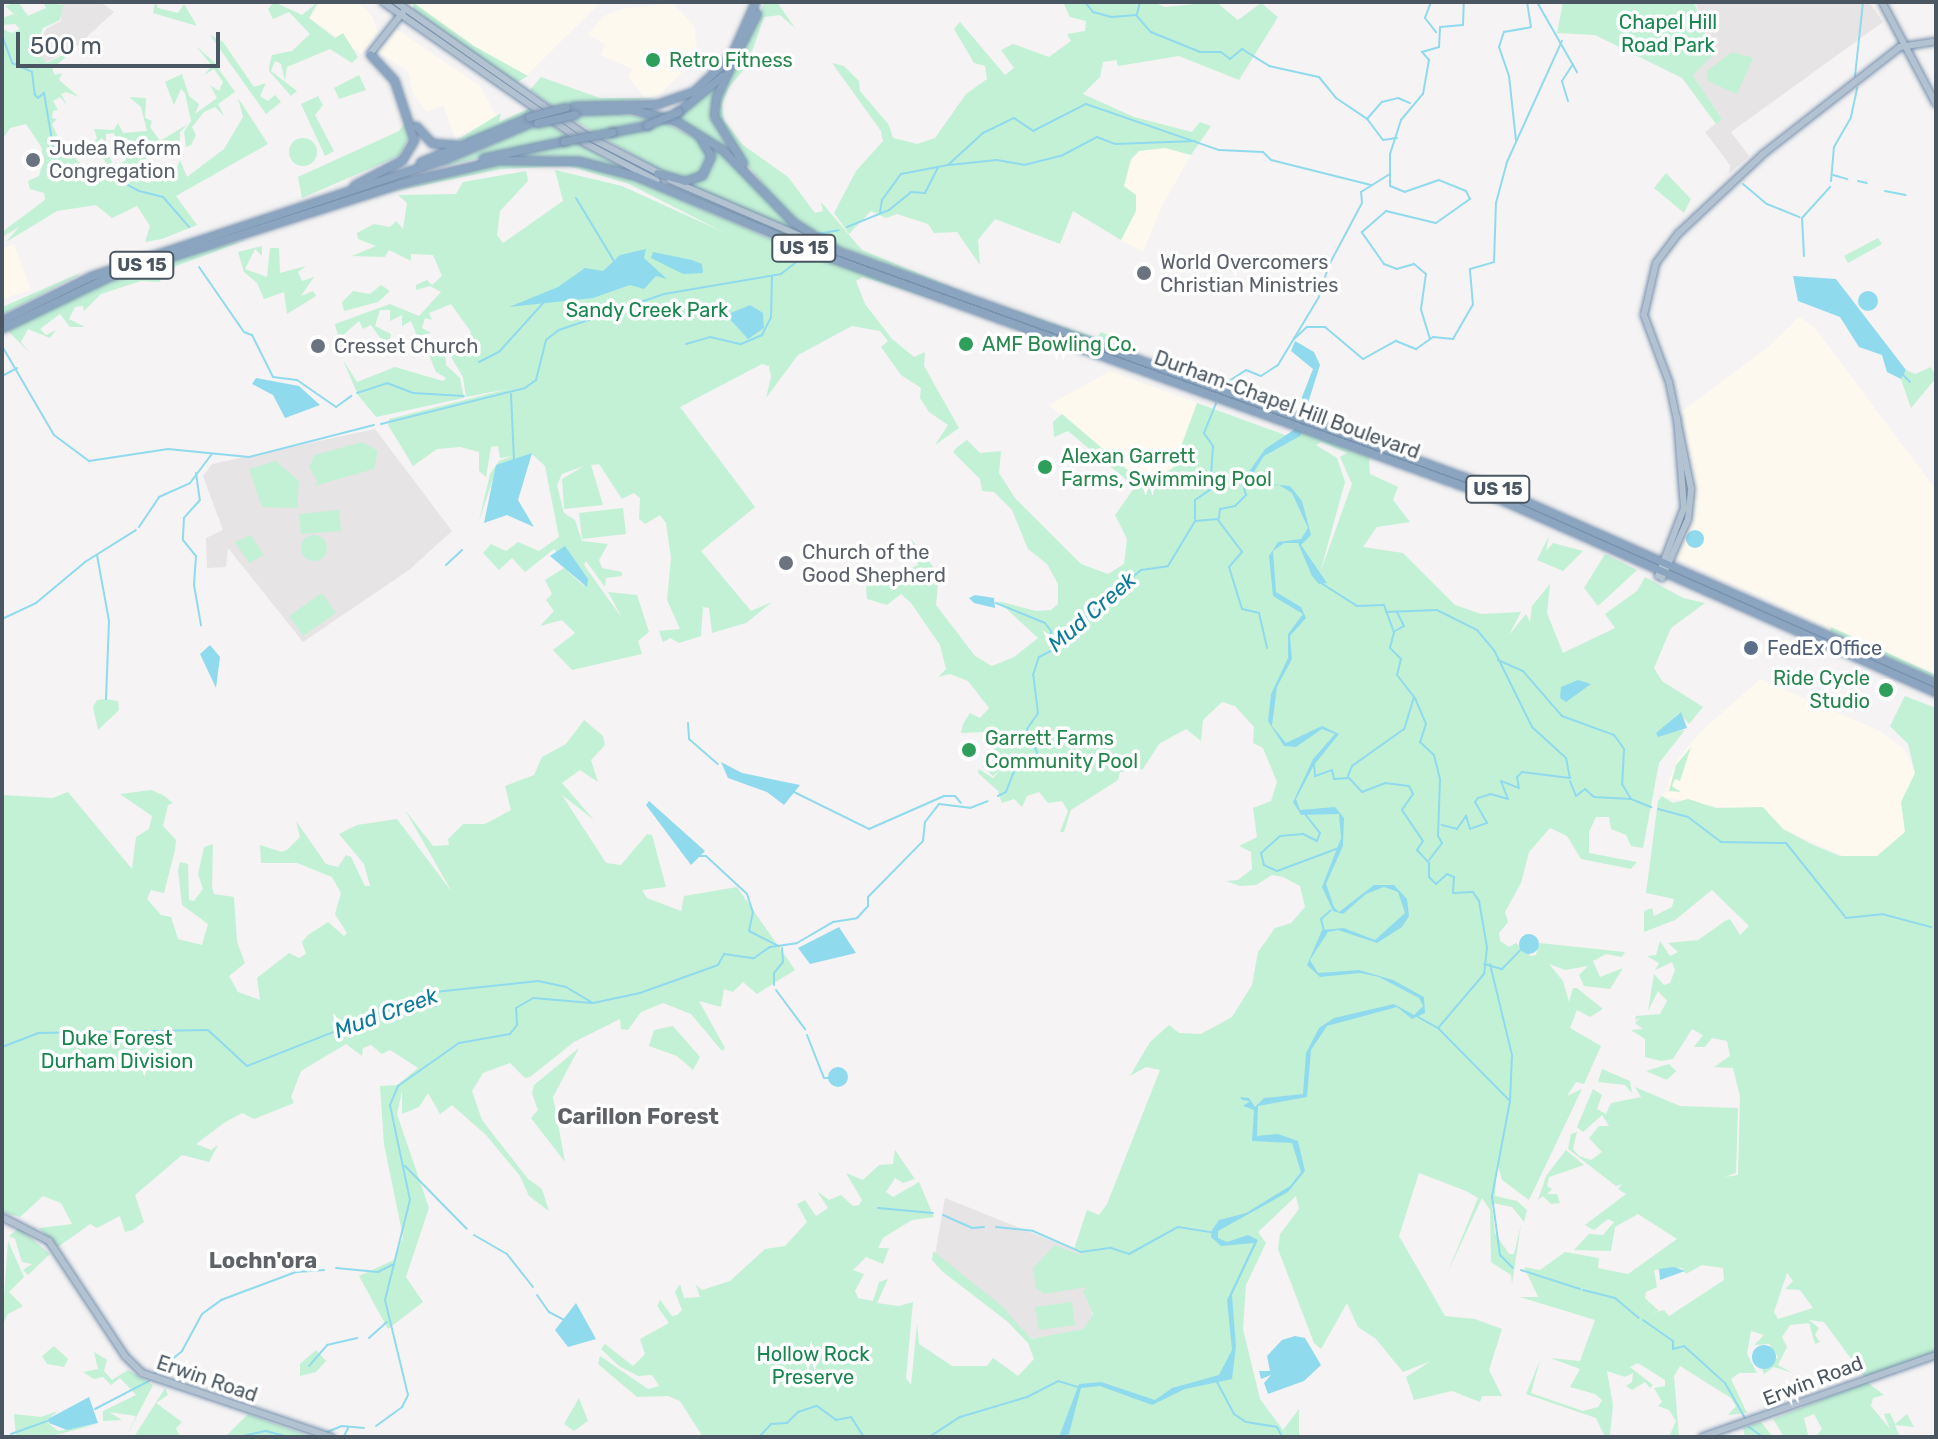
<!DOCTYPE html>
<html>
<head>
<meta charset="utf-8">
<style>
	body { margin:0 }
	#map { position:relative; width:1938px; height:1439px; overflow:hidden; background:#f5f3f3; font-family:Rubik,sans-serif }
	div>[style] { position:absolute }
	[style*='--x'] { left:calc(var(--x)*1px); top:calc(var(--y)*1px); width:calc(var(--w)*1px); rotate:calc(var(--a)*1deg) }
	.commercial>* { inset:0; background:#fdf9ef }
	.education>* { inset:0; background:#e6e4e5 }
	.green>* { inset:0; background:#c3f1d5 }
	.round { border-radius:50% }
	.water>* { inset:0; background:#90daee }
	.stream>* { height:2px; margin:-1px; padding:0 1px; transform-origin:1px; border-radius:1px; background:#90daee }
	.roads { filter:drop-shadow(0 0 2px #7690ad) drop-shadow(0 0 2px #7690ad) }
	.major>* { height:6px; margin:-3px; padding:0 3px; transform-origin:3px; border-radius:3px; background:#b3c2d1 }
	.highway>* { height:7px; margin:-3.5px; padding:0 3.5px; transform-origin:3.5px; border-radius:3.5px; background:#8ba5c1 }
	.bridges { filter:drop-shadow(0 0 2px #7690ad) drop-shadow(0 0 2px #7690ad) }
	.highway-bridge>* { height:7px; margin:-3.5px; padding:0 3.5px; transform-origin:3.5px; border-radius:3.5px; background:#8ba5c1 }
	.dots>* { width:22px; height:22px; translate:-50% -50%; box-sizing:border-box; border:4px solid #fff; border-radius:50% }
	span { translate:-50% -50%; white-space:nowrap; text-align:center; line-height:1.15; -webkit-text-stroke:7px #fff; paint-order:stroke }
	.shield-label span { padding:2px 6px; background:#fff; border:2px solid; border-radius:6px; -webkit-text-stroke-width:0 }
	.shield-label { font-size:18px; color:#4a5661; font-weight:700 }
	.park-label { font-size:20px; color:#17864f }
	.leisure-label { font-size:20px; color:#27864d }
	.left { translate:0 -50%; text-align:left }
	.right { translate:-100% -50%; text-align:right }
	.worship-label { font-size:20px; color:#5b616d }
	.street-label { font-size:20px; color:#4a5661 }
	.service-label { font-size:20px; color:#4e5e75 }
	.water-label { font-size:22px; color:#0c7c9b; font-style:italic }
	.neighbourhood-label { font-size:22px; color:#5f6368; font-weight:700 }
	.frame { position:absolute; inset:0; border:4px solid #4a5661; pointer-events:none }
	.scale { position:absolute; left:16px; top:32px; width:204px; height:36px; box-sizing:border-box; border:4px solid #4a5661; border-top:0; padding-left:10px; font-size:24px; line-height:28px; white-space:nowrap; color:#4a5661; -webkit-text-stroke:6px #fff; paint-order:stroke }
</style>
</head>
<body>
<div id="map">
	<div class="commercial">
		<div style="clip-path:polygon(321px 2px,358px 2px,372px 16px,378px 32px,361px 54px,310px 18px)"></div>
		<div style="clip-path:polygon(403px 2px,601px 2px,520px 82px)"></div>
		<div style="clip-path:polygon(673px 3px,694px 26px,698px 57px,660px 94px,645px 98px,628px 77px,632px 69px,601px 55px,605px 45px,588px 34px,604px 16px,621px 9px)"></div>
		<div style="clip-path:polygon(395px 28px,480px 86px,497px 117px,455px 138px,443px 105px,426px 112px,413px 94px,408px 71px,377px 52px)"></div>
		<div style="clip-path:polygon(1165px 148px,1191px 155px,1163px 204px,1143px 252px,1121px 240px,1136px 211px,1124px 186px,1124px 173px,1139px 151px)"></div>
		<div style="clip-path:polygon(14px 244px,31px 290px,2px 299px,2px 249px)"></div>
		<div style="clip-path:polygon(1799px 317px,1814px 327px,1936px 490px,1936px 677px,1676px 558px,1695px 497px,1682px 411px,1768px 347px)"></div>
		<div style="clip-path:polygon(1110px 371px,1197px 403px,1173px 472px,1147px 488px,1049px 405px)"></div>
		<div style="clip-path:polygon(1760px 679px,1880px 731px,1905px 750px,1915px 773px,1904px 833px,1897px 844px,1870px 859px,1850px 859px,1744px 811px,1662px 797px,1677px 761px,1698px 734px)"></div>
	</div>
	<div class="education">
		<div style="clip-path:polygon(61px 2px,101px 2px,114px 12px,78px 45px,45px 63px,34px 49px,47px 28px,61px 21px)"></div>
		<div style="clip-path:polygon(1695px 2px,1869px 2px,1883px 22px,1731px 132px,1749px 156px,1729px 174px,1730px 165px,1705px 132px,1722px 119px,1693px 75px,1713px 53px)"></div>
		<div style="clip-path:polygon(375px 429px,452px 531px,409px 570px,303px 642px,228px 548px,226px 567px,207px 568px,206px 538px,223px 530px,203px 476px,212px 464px)"></div>
		<div style="clip-path:polygon(945px 1198px,1085px 1254px,1093px 1322px,1085px 1332px,1029px 1339px,935px 1255px)"></div>
	</div>
	<div class="green">
		<div style="clip-path:polygon(18px 2px,28px 16px,46px 8px,43px 2px,63px 5px,60px 20px,43px 28px,35px 48px,46px 63px,75px 49px,52px 69px,55px 75px,62px 73px,59px 80px,79px 97px,66px 92px,61px 94px,67px 105px,60px 97px,53px 101px,58px 110px,53px 111px,52px 118px,57px 119px,52px 124px,61px 144px,81px 164px,98px 172px,108px 167px,102px 156px,109px 156px,114px 167px,125px 161px,128px 154px,117px 151px,132px 149px,131px 142px,126px 138px,117px 144px,114px 133px,106px 134px,106px 145px,102px 138px,89px 148px,97px 138px,94px 129px,114px 130px,118px 123px,123px 133px,147px 131px,141px 107px,129px 97px,146px 98px,145px 118px,152px 121px,150px 127px,160px 141px,188px 124px,180px 132px,180px 148px,175px 149px,170px 142px,133px 167px,136px 177px,148px 183px,174px 175px,180px 160px,187px 177px,224px 149px,243px 117px,238px 98px,268px 144px,176px 196px,197px 225px,162px 239px,145px 242px,150px 226px,137px 206px,112px 218px,96px 205px,57px 211px,6px 242px,19px 227px,2px 237px,2px 232px,45px 200px,44px 193px,30px 189px,28px 181px,39px 176px,42px 165px,42px 148px,26px 124px,10px 128px,2px 140px,2px 29px,12px 33px,20px 29px,15px 24px,2px 25px,2px 18px,14px 14px,5px 6px)"></div>
		<div style="clip-path:polygon(155px 2px,158px 8px,178px 13px,184px 4px,197px 26px,153px 13px)"></div>
		<div style="clip-path:polygon(274px 2px,302px 15px,318px 2px,309px 18px,335px 38px,343px 33px,358px 57px,352px 63px,330px 49px,287px 67px,285px 81px,281px 64px,275px 61px,271px 71px,297px 91px,291px 96px,269px 71px,269px 67px,272px 55px,292px 51px,310px 34px,289px 12px,273px 19px,268px 9px)"></div>
		<div style="clip-path:polygon(765px 2px,777px 2px,795px 28px,780px 15px,764px 17px,747px 66px,729px 87px,722px 105px,724px 120px,743px 145px,788px 177px,815px 213px,823px 211px,821px 202px,862px 250px,976px 297px,839px 247px,806px 228px,775px 200px,724px 134px,718px 121px,718px 97px)"></div>
		<div style="clip-path:polygon(1063px 2px,1153px 2px,1165px 7px,1216px 2px,1238px 20px,1261px 3px,1278px 17px,1239px 80px,1179px 56px,1118px 66px,1116px 60px,1103px 62px,1100px 77px,1083px 94px,1134px 117px,1192px 132px,1200px 122px,1211px 126px,1191px 155px,1165px 148px,1139px 151px,1131px 159px,1124px 186px,1136px 195px,1136px 211px,1121px 240px,1073px 211px,1060px 244px,995px 219px,978px 240px,980px 265px,957px 232px,934px 233px,928px 224px,897px 214px,886px 218px,871px 211px,849px 234px,834px 213px,856px 171px,883px 141px,881px 131px,832px 63px,844px 66px,859px 81px,860px 91px,889px 125px,893px 138px,917px 144px,935px 138px,966px 94px,987px 79px,985px 66px,974px 63px,954px 29px,960px 22px,1005px 75px,1014px 68px,1001px 50px,1013px 44px,1049px 57px,1071px 41px,1067px 34px,1085px 31px,1086px 21px,1070px 17px)"></div>
		<div style="clip-path:polygon(1563px 2px,1694px 2px,1714px 54px,1693px 75px,1722px 119px,1716px 124px,1682px 78px,1595px 35px,1557px 33px)"></div>
		<div style="clip-path:polygon(414px 3px,474px 46px,528px 76px,516px 83px,413px 9px)"></div>
		<div style="clip-path:polygon(210px 35px,223px 42px,254px 87px,266px 83px,260px 96px,268px 101px,275px 95px,281px 102px,266px 114px)"></div>
		<div style="clip-path:polygon(196px 46px,214px 62px,235px 92px,218px 104px,224px 116px,215px 107px,204px 112px,192px 127px,196px 135px,191px 145px,186px 147px,184px 132px,191px 121px,185px 93px,181px 89px,174px 105px,165px 82px,182px 74px,189px 96px,199px 104px,195px 114px,217px 98px,210px 85px,219px 91px,223px 82px,214px 69px,204px 75px,212px 66px)"></div>
		<div style="clip-path:polygon(1732px 52px,1753px 58px,1737px 94px,1708px 81px,1707px 71px)"></div>
		<div style="clip-path:polygon(359px 75px,366px 90px,339px 99px,334px 88px)"></div>
		<div style="clip-path:polygon(541px 77px,600px 98px,657px 98px,554px 107px,530px 90px)"></div>
		<div style="clip-path:polygon(716px 86px,713px 118px,729px 151px,675px 117px)"></div>
		<div style="clip-path:polygon(318px 96px,323px 105px,315px 115px,334px 151px,325px 156px,301px 104px)"></div>
		<div style="clip-path:polygon(530px 108px,533px 112px,469px 139px,457px 140px,501px 113px,499px 122px)"></div>
		<div style="clip-path:polygon(613px 113px,654px 119px,595px 133px,569px 117px)"></div>
		<div style="clip-path:polygon(407px 120px,409px 138px,399px 156px,302px 198px,298px 177px,399px 131px)"></div>
		<div style="clip-path:polygon(547px 122px,569px 138px,440px 167px,525px 130px)"></div>
		<div style="clip-path:polygon(663px 122px,703px 142px,709px 162px,693px 179px,668px 174px,601px 137px)"></div>
		<div class="round" style="left:289px;top:138px;width:28px;height:28px"></div>
		<div style="clip-path:polygon(575px 142px,630px 172px,558px 156px,501px 158px)"></div>
		<div style="clip-path:polygon(595px 146px,756px 222px,909px 281px,762px 227px)"></div>
		<div style="clip-path:polygon(709px 146px,717px 148px,806px 236px,684px 184px,710px 170px)"></div>
		<div style="clip-path:polygon(505px 162px,576px 164px,615px 171px,773px 240px,971px 311px,863px 277px,856px 281px,865px 304px,892px 339px,914px 357px,925px 352px,924px 366px,959px 428px,935px 445px,948px 425px,929px 412px,920px 398px,921px 388px,901px 375px,881px 347px,888px 341px,880px 331px,852px 326px,798px 355px,766px 398px,771px 377px,769px 366px,762px 364px,680px 407px,755px 507px,701px 551px,751px 611px,772px 602px,746px 623px,712px 633px,709px 608px,703px 607px,701px 636px,679px 643px,670px 638px,663px 642px,659px 631px,680px 629px,667px 600px,671px 558px,666px 523px,660px 515px,645px 524px,639px 519px,640px 498px,634px 493px,622px 499px,599px 464px,591px 465px,603px 505px,564px 509px,562px 479px,584px 466px,562px 474px,557px 485px,564px 513px,575px 520px,582px 541px,608px 544px,599px 560px,602px 568px,622px 572px,622px 576px,606px 578px,605px 587px,586px 561px,584px 565px,622px 618px,608px 592px,637px 595px,649px 632px,638px 641px,642px 654px,572px 670px,553px 650px,575px 633px,562px 620px,540px 626px,554px 611px,546px 600px,552px 594px,545px 580px,564px 568px,585px 587px,554px 549px,525px 572px,512px 558px,499px 570px,483px 553px,491px 544px,506px 551px,518px 542px,539px 551px,559px 537px,545px 466px,532px 454px,493px 479px,479px 521px,490px 474px,499px 461px,513px 456px,500px 458px,498px 446px,491px 447px,486px 477px,479px 471px,479px 452px,460px 447px,437px 449px,413px 466px,388px 425px,389px 419px,512px 388px,466px 397px,463px 377px,448px 352px,468px 343px,471px 332px,451px 304px,429px 313px,432px 320px,425px 318px,422px 328px,431px 333px,417px 336px,411px 321px,402px 326px,402px 315px,390px 321px,390px 310px,380px 310px,375px 326px,391px 334px,388px 349px,371px 325px,363px 329px,359px 321px,341px 337px,342px 347px,353px 350px,342px 352px,335px 324px,390px 304px,419px 316px,441px 292px,430px 286px,416px 290px,416px 285px,427px 280px,432px 285px,442px 276px,433px 255px,411px 254px,411px 261px,389px 250px,385px 257px,352px 256px,376px 246px,358px 239px,357px 233px,374px 224px,390px 227px,396px 221px,403px 229px,407px 203px,398px 195px,456px 194px,463px 182px,526px 171px,528px 181px,500px 211px,497px 235px,503px 243px,563px 201px,555px 170px,622px 186px,723px 232px,629px 184px,569px 166px,501px 169px,377px 195px)"></div>
		<div style="clip-path:polygon(1666px 173px,1691px 199px,1684px 213px,1654px 188px)"></div>
		<div style="clip-path:polygon(1878px 238px,1882px 244px,1848px 263px,1844px 256px)"></div>
		<div style="clip-path:polygon(249px 239px,176px 266px,159px 282px,141px 281px,101px 294px,84px 311px,83px 306px,75px 307px,69px 319px,85px 327px,70px 327px,60px 314px,40px 329px,46px 335px,56px 330px,50px 338px,28px 329px,21px 342px,30px 353px,8px 331px,76px 293px,180px 256px)"></div>
		<div style="clip-path:polygon(262px 246px,262px 256px,255px 249px,245px 269px,267px 277px,270px 248px,279px 248px,280px 273px,306px 266px,298px 272px,302px 281px,314px 277px,301px 296px,313px 291px,316px 296px,287px 314px,284px 292px,264px 299px,257px 283px,244px 272px,238px 252px)"></div>
		<div style="clip-path:polygon(80px 273px,77px 276px,2px 315px,2px 307px)"></div>
		<div style="clip-path:polygon(381px 285px,390px 291px,378px 302px,344px 311px,342px 302px,353px 291px,370px 294px)"></div>
		<div style="clip-path:polygon(987px 301px,1097px 338px,1101px 332px,1115px 337px,1120px 333px,1109px 346px)"></div>
		<div style="clip-path:polygon(427px 350px,445px 352px,446px 365px,460px 378px,464px 398px,376px 417px,358px 395px,343px 360px,357px 382px,395px 367px,443px 381px,446px 378px,436px 372px)"></div>
		<div style="clip-path:polygon(1931px 367px,1936px 378px,1911px 408px,1901px 379px,1906px 370px,1915px 374px)"></div>
		<div style="clip-path:polygon(evenodd,1197px 403px,1291px 437px,1284px 443px,1304px 432px,1369px 457px,1370px 474px,1398px 487px,1393px 500px,1410px 522px,1377px 527px,1363px 547px,1403px 553px,1455px 605px,1481px 614px,1521px 612px,1509px 635px,1526px 614px,1530px 622px,1532px 606px,1550px 584px,1547px 613px,1563px 653px,1615px 628px,1605px 614px,1637px 591px,1645px 577px,1683px 598px,1705px 603px,1671px 628px,1654px 668px,1662px 681px,1703px 707px,1689px 724px,1679px 713px,1657px 733px,1685px 730px,1659px 763px,1643px 848px,1631px 846px,1626px 835px,1611px 829px,1609px 817px,1596px 817px,1589px 832px,1589px 853px,1637px 862px,1631px 869px,1581px 859px,1567px 836px,1550px 828px,1529px 852px,1521px 883px,1505px 912px,1508px 922px,1499px 933px,1500px 941px,1509px 947px,1516px 943px,1531px 956px,1536px 955px,1539px 943px,1625px 952px,1622px 957px,1606px 954px,1593px 961px,1600px 977px,1623px 968px,1610px 989px,1584px 986px,1579px 975px,1588px 966px,1565px 970px,1549px 964px,1563px 981px,1569px 1002px,1573px 988px,1577px 988px,1603px 1009px,1590px 1017px,1577px 1010px,1570px 1028px,1601px 1046px,1584px 1084px,1576px 1082px,1567px 1096px,1582px 1089px,1529px 1200px,1502px 1180px,1497px 1163px,1495px 1196px,1517px 1201px,1527px 1210px,1524px 1222px,1512px 1207px,1492px 1203px,1495px 1233px,1509px 1254px,1514px 1254px,1521px 1225px,1512px 1284px,1511px 1275px,1491px 1262px,1490px 1210px,1482px 1198px,1447px 1274px,1478px 1198px,1466px 1191px,1419px 1173px,1399px 1236px,1445px 1316px,1475px 1319px,1502px 1329px,1489px 1370px,1502px 1396px,1482px 1396px,1480px 1402px,1452px 1391px,1414px 1400px,1406px 1377px,1431px 1361px,1403px 1372px,1376px 1339px,1358px 1327px,1347px 1303px,1321px 1349px,1314px 1343px,1278px 1249px,1280px 1234px,1299px 1209px,1296px 1196px,1258px 1232px,1266px 1243px,1246px 1285px,1243px 1329px,1260px 1399px,1283px 1430px,1299px 1409px,1299px 1437px,703px 1437px,680px 1401px,668px 1396px,637px 1397px,598px 1364px,600px 1356px,648px 1389px,659px 1386px,652px 1375px,638px 1376px,619px 1366px,601px 1349px,605px 1344px,633px 1366px,645px 1354px,640px 1339px,669px 1323px,657px 1306px,660px 1300px,672px 1316px,677px 1315px,682px 1310px,675px 1292px,680px 1284px,684px 1298px,700px 1297px,696px 1285px,702px 1290px,730px 1281px,765px 1249px,785px 1246px,807px 1222px,797px 1204px,805px 1200px,816px 1216px,828px 1208px,817px 1191px,829px 1200px,841px 1195px,853px 1206px,859px 1205px,862px 1200px,846px 1173px,863px 1180px,879px 1165px,893px 1164px,895px 1150px,915px 1179px,903px 1183px,895px 1178px,886px 1192px,893px 1197px,919px 1182px,934px 1217px,912px 1220px,883px 1238px,878px 1248px,889px 1248px,883px 1264px,866px 1257px,853px 1270px,864px 1274px,855px 1291px,858px 1298px,873px 1301px,879px 1282px,888px 1279px,877px 1303px,899px 1306px,913px 1302px,906px 1378px,911px 1385px,917px 1324px,919px 1344px,952px 1366px,987px 1366px,993px 1358px,1018px 1376px,1034px 1359px,1028px 1343px,1008px 1322px,943px 1272px,932px 1260px,933px 1251px,1002px 1306px,1031px 1339px,1084px 1329px,1093px 1314px,1083px 1291px,1087px 1287px,1044px 1294px,1036px 1288px,1033px 1268px,1055px 1245px,1083px 1256px,1074px 1249px,1087px 1210px,1099px 1215px,1107px 1204px,1160px 1070px,1146px 1067px,1130px 1076px,1150px 1042px,1169px 1025px,1179px 1033px,1201px 1034px,1232px 1017px,1252px 985px,1258px 952px,1275px 928px,1291px 923px,1305px 907px,1300px 886px,1283px 877px,1272px 875px,1256px 885px,1240px 886px,1226px 881px,1238px 880px,1252px 869px,1251px 852px,1239px 846px,1257px 837px,1253px 808px,1271px 801px,1277px 782px,1263px 748px,1253px 743px,1254px 727px,1235px 706px,1222px 702px,1203px 720px,1201px 741px,1186px 729px,1159px 744px,1143px 769px,1120px 772px,1118px 780px,1071px 810px,1064px 832px,1060px 832px,1068px 811px,1062px 801px,1048px 803px,1039px 792px,1027px 796px,1022px 807px,1014px 799px,1002px 803px,998px 791px,978px 773px,979px 769px,993px 778px,1002px 768px,993px 776px,982px 766px,992px 755px,1003px 764px,985px 732px,961px 733px,963px 724px,970px 713px,980px 718px,989px 708px,968px 681px,950px 674px,938px 677px,946px 669px,940px 645px,911px 603px,901px 594px,887px 605px,867px 599px,866px 586px,888px 585px,887px 570px,895px 576px,918px 565px,911px 539px,939px 574px,936px 605px,975px 656px,992px 666px,1014px 657px,1038px 638px,998px 601px,1036px 611px,1051px 610px,1058px 604px,1058px 584px,1047px 564px,1028px 549px,1012px 510px,994px 492px,982px 491px,980px 479px,953px 452px,956px 448px,967px 440px,980px 453px,1001px 451px,999px 473px,1015px 498px,1081px 564px,1108px 574px,1124px 564px,1127px 539px,1115px 515px,1135px 487px,1068px 431px,1054px 437px,1053px 422px,1062px 414px,1144px 484px,1173px 468px,1197px 403px,1321px 442px,1347px 453px,1340px 457px,1352px 484px,1320px 573px,1345px 482px,1337px 458px,1316px 445px,1321px 442px)"></div>
		<div style="clip-path:polygon(362px 442px,378px 451px,374px 469px,314px 486px,318px 482px,309px 467px,315px 455px)"></div>
		<div style="clip-path:polygon(276px 461px,299px 481px,297px 508px,262px 507px,249px 469px)"></div>
		<div style="clip-path:polygon(623px 508px,626px 534px,582px 539px,579px 513px)"></div>
		<div style="clip-path:polygon(339px 510px,341px 531px,301px 534px,299px 514px)"></div>
		<div style="clip-path:polygon(251px 535px,264px 555px,249px 563px,235px 542px)"></div>
		<div class="round" style="left:301px;top:535px;width:26px;height:26px"></div>
		<div style="clip-path:polygon(1549px 536px,1546px 551px,1553px 543px,1583px 551px,1563px 571px,1537px 560px)"></div>
		<div style="clip-path:polygon(1605px 554px,1637px 570px,1598px 606px,1584px 588px)"></div>
		<div style="clip-path:polygon(322px 593px,336px 613px,303px 636px,289px 616px)"></div>
		<div style="clip-path:polygon(1831px 627px,1936px 675px,1936px 679px,1830px 631px)"></div>
		<div style="clip-path:polygon(evenodd,1905px 696px,1936px 708px,1936px 1353px,1866px 1379px,1824px 1322px,1809px 1320px,1819px 1328px,1815px 1335px,1820px 1342px,1815px 1344px,1809px 1323px,1790px 1325px,1782px 1337px,1787px 1347px,1778px 1365px,1792px 1373px,1774px 1367px,1764px 1374px,1762px 1370px,1778px 1357px,1769px 1344px,1754px 1345px,1764px 1335px,1751px 1331px,1747px 1354px,1757px 1373px,1739px 1373px,1731px 1379px,1747px 1413px,1728px 1415px,1736px 1406px,1731px 1398px,1680px 1366px,1674px 1376px,1679px 1437px,1669px 1437px,1676px 1421px,1669px 1410px,1658px 1406px,1662px 1402px,1654px 1388px,1665px 1386px,1665px 1380px,1638px 1363px,1630px 1367px,1653px 1385px,1650px 1388px,1645px 1382px,1632px 1390px,1626px 1386px,1632px 1382px,1633px 1373px,1625px 1377px,1607px 1371px,1613px 1405px,1610px 1435px,1605px 1437px,1596px 1418px,1526px 1394px,1540px 1360px,1531px 1393px,1583px 1411px,1598px 1407px,1602px 1400px,1595px 1394px,1570px 1387px,1580px 1369px,1550px 1358px,1580px 1361px,1595px 1320px,1520px 1297px,1538px 1297px,1524px 1267px,1540px 1270px,1565px 1252px,1599px 1258px,1598px 1268px,1628px 1274px,1677px 1239px,1638px 1214px,1615px 1227px,1611px 1251px,1574px 1250px,1589px 1234px,1603px 1235px,1614px 1222px,1608px 1219px,1594px 1230px,1585px 1225px,1626px 1194px,1618px 1189px,1622px 1184px,1616px 1186px,1568px 1149px,1571px 1134px,1577px 1132px,1573px 1149px,1579px 1156px,1591px 1160px,1602px 1152px,1589px 1138px,1599px 1126px,1609px 1126px,1602px 1115px,1583px 1132px,1577px 1127px,1593px 1089px,1602px 1095px,1597px 1109px,1606px 1114px,1611px 1103px,1641px 1097px,1635px 1087px,1680px 1106px,1738px 1108px,1736px 1173px,1725px 1177px,1738px 1175px,1740px 1096px,1733px 1068px,1714px 1067px,1730px 1056px,1727px 1041px,1712px 1038px,1705px 1047px,1694px 1047px,1703px 1035px,1692px 1029px,1673px 1059px,1661px 1061px,1645px 1057px,1645px 1039px,1631px 1030px,1643px 1029px,1635px 1023px,1640px 1018px,1635px 1020px,1636px 1016px,1660px 1014px,1667px 1001px,1658px 991px,1648px 1011px,1654px 974px,1664px 985px,1670px 983px,1675px 970px,1672px 962px,1655px 970px,1659px 963px,1647px 956px,1656px 955px,1660px 941px,1670px 956px,1678px 952px,1668px 943px,1698px 940px,1725px 921px,1730px 919px,1740px 935px,1749px 926px,1712px 890px,1675px 920px,1644px 932px,1644px 911px,1652px 908px,1654px 916px,1672px 907px,1674px 899px,1646px 893px,1658px 801px,1662px 796px,1673px 803px,1688px 799px,1716px 808px,1763px 807px,1783px 829px,1811px 844px,1840px 856px,1877px 856px,1905px 832px,1901px 802px,1915px 773px,1908px 744px,1890px 726px,1905px 696px,1702px 1265px,1723px 1268px,1724px 1280px,1669px 1316px,1664px 1310px,1651px 1314px,1659px 1311px,1645px 1298px,1646px 1292px,1657px 1287px,1654px 1270px,1682px 1268px,1686px 1274px,1702px 1265px,1905px 696px,1787px 1273px,1793px 1281px,1785px 1289px,1800px 1290px,1813px 1308px,1778px 1319px,1774px 1312px,1787px 1273px)"></div>
		<div style="clip-path:polygon(106px 699px,118px 701px,119px 710px,98px 730px,93px 707px,97px 700px)"></div>
		<div style="clip-path:polygon(584px 720px,603px 736px,605px 745px,591px 760px,598px 782px,580px 770px,562px 783px,594px 820px,562px 795px,606px 863px,621px 865px,647px 834px,652px 835px,666px 887px,642px 890px,647px 898px,681px 911px,684px 896px,737px 887px,795px 970px,757px 994px,743px 982px,733px 992px,724px 989px,721px 1007px,699px 1001px,725px 1048px,722px 1051px,691px 1014px,663px 1003px,641px 1012px,628px 1030px,621px 1029px,620px 1019px,574px 1042px,530px 1077px,525px 1078px,510px 1063px,483px 1073px,472px 1091px,482px 1120px,528px 1179px,542px 1189px,549px 1211px,529px 1196px,520px 1176px,486px 1135px,452px 1105px,440px 1114px,428px 1093px,419px 1107px,402px 1114px,402px 1091px,397px 1114px,429px 1208px,406px 1277px,423px 1302px,388px 1329px,359px 1276px,394px 1260px,403px 1237px,384px 1144px,380px 1086px,397px 1085px,418px 1068px,390px 1050px,382px 1054px,371px 1045px,363px 1048px,362px 1056px,346px 1044px,301px 1071px,291px 1097px,294px 1103px,254px 1119px,242px 1113px,224px 1123px,196px 1144px,211px 1150px,218px 1145px,209px 1162px,182px 1155px,135px 1195px,144px 1222px,133px 1230px,125px 1232px,120px 1216px,97px 1228px,90px 1224px,58px 1247px,39px 1228px,72px 1224px,61px 1203px,43px 1196px,20px 1217px,2px 1212px,2px 795px,53px 798px,68px 792px,132px 869px,136px 837px,149px 829px,152px 816px,120px 794px,151px 790px,163px 795px,173px 803px,168px 805px,163px 826px,176px 840px,175px 850px,164px 893px,151px 890px,147px 899px,161px 915px,171px 917px,178px 939px,202px 945px,208px 924px,182px 905px,178px 870px,180px 862px,188px 864px,189px 900px,194px 901px,203px 889px,198px 874px,204px 847px,213px 844px,212px 887px,214px 894px,234px 897px,237px 942px,245px 963px,229px 976px,238px 992px,260px 1000px,257px 978px,289px 953px,299px 958px,306px 954px,302px 942px,308px 935px,328px 922px,344px 936px,347px 933px,335px 914px,341px 893px,332px 877px,297px 863px,261px 863px,260px 845px,282px 852px,288px 849px,300px 837px,296px 821px,326px 864px,338px 867px,346px 855px,351px 857px,365px 886px,370px 886px,364px 864px,339px 834px,357px 825px,397px 819px,452px 892px,405px 810px,433px 846px,449px 845px,448px 839px,463px 824px,485px 824px,511px 810px,505px 786px,534px 775px,542px 757px,566px 744px)"></div>
		<div style="clip-path:polygon(1691px 747px,1680px 781px,1675px 779px,1672px 786px,1681px 792px,1669px 791px,1676px 765px)"></div>
		<div style="clip-path:polygon(673px 1026px,700px 1057px,693px 1070px,677px 1056px,649px 1046px,654px 1030px)"></div>
		<div style="clip-path:polygon(579px 1048px,553px 1097px,565px 1162px,531px 1118px,538px 1110px,532px 1093px,534px 1085px)"></div>
		<div style="clip-path:polygon(1669px 1064px,1676px 1071px,1667px 1080px,1646px 1071px)"></div>
		<div style="clip-path:polygon(1602px 1069px,1630px 1081px,1632px 1093px,1625px 1085px,1598px 1082px)"></div>
		<div style="clip-path:polygon(1566px 1150px,1584px 1165px,1549px 1177px,1547px 1186px,1552px 1189px,1547px 1194px,1557px 1194px,1560px 1203px,1551px 1204px,1543px 1196px,1538px 1200px,1546px 1176px)"></div>
		<div style="clip-path:polygon(19px 1228px,50px 1254px,28px 1275px,23px 1270px,32px 1264px,22px 1262px,15px 1239px,9px 1236px)"></div>
		<div style="clip-path:polygon(8px 1241px,24px 1277px,9px 1292px,23px 1306px,8px 1314px,2px 1326px)"></div>
		<div style="clip-path:polygon(1072px 1302px,1075px 1325px,1039px 1330px,1035px 1307px)"></div>
		<div style="clip-path:polygon(54px 1346px,68px 1359px,64px 1367px,47px 1364px,42px 1356px)"></div>
		<div style="clip-path:polygon(316px 1350px,326px 1361px,316px 1372px,300px 1376px,300px 1364px)"></div>
		<div style="clip-path:polygon(94px 1352px,107px 1360px,104px 1371px,112px 1380px,128px 1370px,153px 1385px,126px 1437px,136px 1416px,109px 1412px,122px 1420px,103px 1421px,103px 1411px,136px 1395px,120px 1378px,111px 1385px,103px 1377px,94px 1379px,83px 1372px,98px 1369px)"></div>
		<div style="clip-path:polygon(evenodd,1867px 1382px,1884px 1395px,1873px 1398px,1871px 1406px,1890px 1429px,1884px 1414px,1890px 1413px,1895px 1424px,1907px 1414px,1914px 1427px,1895px 1425px,1900px 1437px,1784px 1437px,1773px 1419px,1867px 1382px,1814px 1414px,1822px 1429px,1817px 1435px,1808px 1435px,1804px 1418px,1814px 1414px)"></div>
		<div style="clip-path:polygon(165px 1388px,168px 1395px,156px 1403px,182px 1422px,176px 1428px,180px 1437px,134px 1437px)"></div>
		<div style="clip-path:polygon(579px 1398px,588px 1421px,574px 1431px,564px 1424px)"></div>
		<div style="clip-path:polygon(58px 1411px,46px 1421px,58px 1431px,98px 1424px,48px 1437px,16px 1437px,14px 1414px,41px 1417px)"></div>
		<div style="clip-path:polygon(248px 1414px,309px 1436px,311px 1437px,225px 1437px)"></div>
		<div style="clip-path:polygon(1761px 1422px,1773px 1437px,1745px 1437px,1743px 1428px)"></div>
	</div>
	<div class="water">
		<div style="clip-path:polygon(646px 249px,644px 258px,667px 279px,656px 276px,644px 289px,630px 285px,593px 298px,509px 307px,558px 287px,585px 268px,603px 271px,620px 255px)"></div>
		<div style="clip-path:polygon(653px 252px,692px 260px,702px 264px,703px 273px,683px 274px,651px 258px)"></div>
		<div style="clip-path:polygon(1793px 276px,1836px 279px,1906px 370px,1901px 379px,1887px 372px,1882px 355px,1859px 347px,1840px 317px,1798px 301px)"></div>
		<div class="round" style="left:1858px;top:291px;width:20px;height:20px"></div>
		<div style="clip-path:polygon(750px 305px,763px 313px,764px 328px,748px 339px,726px 315px)"></div>
		<div style="clip-path:polygon(1295px 341px,1314px 352px,1320px 365px,1309px 400px,1308px 422px,1300px 436px,1264px 456px,1252px 475px,1259px 483px,1290px 486px,1302px 501px,1311px 535px,1301px 545px,1327px 583px,1319px 584px,1312px 576px,1298px 543px,1284px 543px,1273px 551px,1276px 592px,1301px 607px,1306px 618px,1290px 636px,1292px 659px,1277px 687px,1272px 726px,1286px 743px,1322px 726px,1339px 734px,1314px 765px,1296px 799px,1300px 810px,1335px 807px,1344px 818px,1343px 846px,1326px 884px,1334px 907px,1339px 912px,1374px 885px,1394px 885px,1407px 899px,1409px 916px,1402px 927px,1377px 943px,1338px 930px,1328px 932px,1310px 960px,1318px 973px,1359px 970px,1393px 980px,1424px 997px,1425px 1013px,1412px 1019px,1397px 1007px,1327px 1026px,1311px 1050px,1307px 1097px,1258px 1106px,1257px 1136px,1278px 1134px,1298px 1141px,1305px 1171px,1288px 1192px,1218px 1231px,1218px 1238px,1227px 1242px,1248px 1235px,1258px 1240px,1232px 1295px,1236px 1346px,1232px 1379px,1185px 1389px,1152px 1405px,1100px 1386px,1081px 1388px,1069px 1434px,1059px 1437px,1079px 1384px,1101px 1382px,1155px 1400px,1172px 1388px,1219px 1375px,1232px 1350px,1227px 1300px,1254px 1243px,1221px 1246px,1211px 1237px,1212px 1230px,1219px 1220px,1246px 1213px,1290px 1186px,1301px 1172px,1292px 1143px,1252px 1141px,1254px 1110px,1243px 1106px,1250px 1101px,1242px 1100px,1240px 1097px,1249px 1098px,1255px 1107px,1264px 1098px,1303px 1094px,1306px 1053px,1319px 1028px,1334px 1018px,1394px 1004px,1414px 1015px,1423px 1006px,1419px 998px,1379px 977px,1360px 973px,1320px 977px,1307px 965px,1322px 930px,1344px 928px,1375px 940px,1405px 913px,1398px 892px,1384px 887px,1366px 894px,1343px 914px,1333px 911px,1322px 887px,1341px 838px,1339px 814px,1301px 815px,1293px 802px,1313px 759px,1335px 734px,1322px 729px,1296px 747px,1284px 746px,1268px 721px,1271px 694px,1288px 658px,1288px 634px,1303px 614px,1273px 596px,1269px 556px,1278px 542px,1301px 539px,1308px 528px,1292px 493px,1279px 485px,1257px 487px,1248px 473px,1265px 449px,1301px 425px,1302px 397px,1313px 369px,1291px 351px)"></div>
		<div style="clip-path:polygon(256px 378px,299px 386px,320px 405px,285px 418px,273px 395px,252px 384px)"></div>
		<div style="clip-path:polygon(532px 453px,518px 500px,534px 527px,507px 515px,484px 523px,496px 465px)"></div>
		<div class="round" style="left:1686px;top:530px;width:18px;height:18px"></div>
		<div style="clip-path:polygon(565px 546px,588px 579px,587px 587px,550px 556px)"></div>
		<div style="clip-path:polygon(975px 595px,994px 598px,995px 608px,974px 603px,969px 598px)"></div>
		<div style="clip-path:polygon(210px 645px,220px 657px,216px 688px,200px 654px)"></div>
		<div style="clip-path:polygon(1578px 680px,1591px 684px,1566px 702px,1560px 698px,1561px 687px)"></div>
		<div style="clip-path:polygon(1681px 712px,1687px 728px,1658px 737px,1656px 733px)"></div>
		<div style="clip-path:polygon(721px 762px,742px 773px,800px 785px,784px 805px,767px 792px,728px 778px)"></div>
		<div style="clip-path:polygon(649px 801px,705px 851px,691px 865px,646px 805px)"></div>
		<div style="clip-path:polygon(839px 927px,856px 953px,810px 964px,798px 948px)"></div>
		<div class="round" style="left:1519px;top:934px;width:20px;height:20px"></div>
		<div class="round" style="left:828px;top:1067px;width:20px;height:20px"></div>
		<div style="clip-path:polygon(1674px 1267px,1685px 1271px,1660px 1280px,1659px 1269px)"></div>
		<div style="clip-path:polygon(576px 1303px,596px 1339px,568px 1347px,555px 1330px)"></div>
		<div style="clip-path:polygon(1295px 1336px,1305px 1338px,1321px 1365px,1304px 1381px,1268px 1394px,1264px 1383px,1271px 1375px,1261px 1379px,1259px 1371px,1270px 1371px,1267px 1356px,1282px 1340px)"></div>
		<div class="round" style="left:1752px;top:1345px;width:24px;height:24px"></div>
		<div style="clip-path:polygon(89px 1397px,98px 1423px,67px 1430px,49px 1423px,48px 1419px)"></div>
	</div>
	<div class="stream">
		<div style="--x:1085;--y:2;--w:13;--a:51"></div>
		<div style="--x:1093;--y:12;--w:20;--a:15"></div>
		<div style="--x:1112;--y:17;--w:24;--a:-5"></div>
		<div style="--x:1136;--y:15;--w:23;--a:49"></div>
		<div style="--x:1151;--y:32;--w:53;--a:22.2"></div>
		<div style="--x:1200;--y:52;--w:21;--a:0"></div>
		<div style="--x:1221;--y:52;--w:11;--a:38"></div>
		<div style="--x:1230;--y:59;--w:16;--a:-40"></div>
		<div style="--x:1242;--y:49;--w:32;--a:32"></div>
		<div style="--x:1269;--y:66;--w:51;--a:12.4"></div>
		<div style="--x:1319;--y:77;--w:27;--a:51"></div>
		<div style="--x:1336;--y:98;--w:37;--a:34"></div>
		<div style="--x:1431;--y:2;--w:17;--a:111"></div>
		<div style="--x:1425;--y:18;--w:18;--a:52"></div>
		<div style="--x:1537;--y:2;--w:81;--a:60.3"></div>
		<div style="--x:1137;--y:14;--w:12;--a:-76"></div>
		<div style="--x:2;--y:35;--w:30;--a:70"></div>
		<div style="--x:12;--y:63;--w:22;--a:24"></div>
		<div style="--x:32;--y:72;--w:23;--a:83"></div>
		<div style="--x:35;--y:95;--w:4;--a:45"></div>
		<div style="--x:38;--y:98;--w:8;--a:-40"></div>
		<div style="--x:44;--y:93;--w:72;--a:80.4"></div>
		<div style="--x:56;--y:164;--w:22;--a:32"></div>
		<div style="--x:75;--y:176;--w:32;--a:-4"></div>
		<div style="--x:107;--y:174;--w:36;--a:28"></div>
		<div style="--x:139;--y:191;--w:25;--a:14"></div>
		<div style="--x:163;--y:197;--w:40;--a:49"></div>
		<div style="--x:1855;--y:76;--w:74;--a:-83.8"></div>
		<div style="--x:1568;--y:101;--w:21;--a:-107"></div>
		<div style="--x:1562;--y:81;--w:20;--a:-57"></div>
		<div style="--x:1397;--y:138;--w:14;--a:172"></div>
		<div style="--x:1383;--y:140;--w:26;--a:-127"></div>
		<div style="--x:1367;--y:119;--w:23;--a:-49"></div>
		<div style="--x:1382;--y:102;--w:16;--a:-14"></div>
		<div style="--x:1398;--y:98;--w:13;--a:23"></div>
		<div style="--x:1516;--y:141;--w:65;--a:-96.1"></div>
		<div style="--x:1509;--y:76;--w:31;--a:-109"></div>
		<div style="--x:1499;--y:47;--w:16;--a:-72"></div>
		<div style="--x:1504;--y:32;--w:27;--a:-10"></div>
		<div style="--x:1531;--y:27;--w:25;--a:-99"></div>
		<div style="--x:949;--y:165;--w:48;--a:-5.9"></div>
		<div style="--x:997;--y:160;--w:27;--a:10"></div>
		<div style="--x:1024;--y:165;--w:38;--a:-14"></div>
		<div style="--x:1061;--y:156;--w:41;--a:-27.8"></div>
		<div style="--x:1097;--y:137;--w:19;--a:21"></div>
		<div style="--x:1115;--y:144;--w:80;--a:-2.1"></div>
		<div style="--x:1833;--y:175;--w:15;--a:16"></div>
		<div style="--x:1831;--y:181;--w:34;--a:-85"></div>
		<div style="--x:1834;--y:147;--w:34;--a:-60"></div>
		<div style="--x:1851;--y:117;--w:30;--a:-78"></div>
		<div style="--x:1858;--y:181;--w:9;--a:13"></div>
		<div style="--x:1743;--y:184;--w:31;--a:40"></div>
		<div style="--x:1767;--y:204;--w:35;--a:22"></div>
		<div style="--x:1885;--y:191;--w:21;--a:11"></div>
		<div style="--x:576;--y:198;--w:74;--a:58.9"></div>
		<div style="--x:880;--y:212;--w:12;--a:-81"></div>
		<div style="--x:882;--y:200;--w:32;--a:-54"></div>
		<div style="--x:901;--y:174;--w:48;--a:-10.8"></div>
		<div style="--x:948;--y:165;--w:47;--a:-42.4"></div>
		<div style="--x:983;--y:133;--w:34;--a:-26"></div>
		<div style="--x:1014;--y:118;--w:23;--a:34"></div>
		<div style="--x:1033;--y:131;--w:59;--a:-27"></div>
		<div style="--x:1086;--y:104;--w:141;--a:19.1"></div>
		<div style="--x:1219;--y:150;--w:44;--a:2.6"></div>
		<div style="--x:1263;--y:152;--w:11;--a:45"></div>
		<div style="--x:1271;--y:160;--w:103;--a:14"></div>
		<div style="--x:847;--y:227;--w:45;--a:-22"></div>
		<div style="--x:889;--y:210;--w:28;--a:-39"></div>
		<div style="--x:911;--y:192;--w:14;--a:4"></div>
		<div style="--x:925;--y:193;--w:28;--a:-63"></div>
		<div style="--x:817;--y:234;--w:22;--a:-10"></div>
		<div style="--x:1804;--y:256;--w:38;--a:-93"></div>
		<div style="--x:1802;--y:218;--w:42;--a:-47.9"></div>
		<div style="--x:199;--y:267;--w:79;--a:55.3"></div>
		<div style="--x:244;--y:332;--w:9;--a:21"></div>
		<div style="--x:252;--y:335;--w:47;--a:63.4"></div>
		<div style="--x:273;--y:377;--w:24;--a:7"></div>
		<div style="--x:297;--y:380;--w:47;--a:34.7"></div>
		<div style="--x:336;--y:407;--w:19;--a:-36"></div>
		<div style="--x:642;--y:304;--w:10;--a:73"></div>
		<div style="--x:1294;--y:339;--w:18;--a:-43"></div>
		<div style="--x:1307;--y:327;--w:18;--a:0"></div>
		<div style="--x:1325;--y:327;--w:50;--a:40.1"></div>
		<div style="--x:1363;--y:359;--w:38;--a:-29"></div>
		<div style="--x:1396;--y:341;--w:22;--a:22"></div>
		<div style="--x:1416;--y:349;--w:21;--a:-35"></div>
		<div style="--x:1433;--y:337;--w:20;--a:6"></div>
		<div style="--x:1453;--y:339;--w:39;--a:-60"></div>
		<div style="--x:1473;--y:305;--w:36;--a:-95"></div>
		<div style="--x:1470;--y:269;--w:25;--a:-16"></div>
		<div style="--x:1494;--y:262;--w:59;--a:-88.1"></div>
		<div style="--x:1496;--y:203;--w:42;--a:-75"></div>
		<div style="--x:1507;--y:162;--w:133;--a:-65.6"></div>
		<div style="--x:1430;--y:339;--w:31;--a:-107"></div>
		<div style="--x:1421;--y:309;--w:35;--a:-82"></div>
		<div style="--x:1426;--y:274;--w:16;--a:-140"></div>
		<div style="--x:1414;--y:264;--w:18;--a:164"></div>
		<div style="--x:1397;--y:269;--w:14;--a:-159"></div>
		<div style="--x:1384;--y:264;--w:39;--a:-125"></div>
		<div style="--x:1362;--y:232;--w:32;--a:-41"></div>
		<div style="--x:1386;--y:211;--w:51;--a:13.5"></div>
		<div style="--x:1436;--y:223;--w:42;--a:-35.2"></div>
		<div style="--x:1470;--y:199;--w:9;--a:-117"></div>
		<div style="--x:1466;--y:191;--w:29;--a:-158"></div>
		<div style="--x:1439;--y:180;--w:36;--a:161"></div>
		<div style="--x:1405;--y:192;--w:16;--a:-158"></div>
		<div style="--x:1390;--y:186;--w:32;--a:-90"></div>
		<div style="--x:1390;--y:154;--w:36;--a:-72"></div>
		<div style="--x:1401;--y:120;--w:34;--a:-50"></div>
		<div style="--x:1423;--y:94;--w:35;--a:-80"></div>
		<div style="--x:1429;--y:60;--w:11;--a:-131"></div>
		<div style="--x:1422;--y:52;--w:18;--a:-16"></div>
		<div style="--x:1439;--y:47;--w:20;--a:-87"></div>
		<div style="--x:1440;--y:27;--w:23;--a:-5"></div>
		<div style="--x:1463;--y:25;--w:23;--a:-88"></div>
		<div style="--x:686;--y:344;--w:25;--a:-16"></div>
		<div style="--x:710;--y:337;--w:32;--a:13"></div>
		<div style="--x:741;--y:344;--w:23;--a:-23"></div>
		<div style="--x:762;--y:335;--w:20;--a:-63"></div>
		<div style="--x:771;--y:317;--w:41;--a:-88.6"></div>
		<div style="--x:2;--y:346;--w:103;--a:59.7"></div>
		<div style="--x:54;--y:435;--w:44;--a:36.6"></div>
		<div style="--x:89;--y:461;--w:80;--a:-8.6"></div>
		<div style="--x:168;--y:449;--w:81;--a:5.6"></div>
		<div style="--x:249;--y:457;--w:129;--a:-14.4"></div>
		<div style="--x:479;--y:362;--w:22;--a:-27"></div>
		<div style="--x:499;--y:352;--w:67;--a:-48"></div>
		<div style="--x:1902;--y:374;--w:11;--a:45"></div>
		<div style="--x:2;--y:376;--w:17;--a:-28"></div>
		<div style="--x:1224;--y:384;--w:26;--a:-32"></div>
		<div style="--x:1246;--y:370;--w:16;--a:22"></div>
		<div style="--x:1261;--y:376;--w:20;--a:-33"></div>
		<div style="--x:1278;--y:365;--w:79;--a:-58.9"></div>
		<div style="--x:1319;--y:297;--w:34;--a:-73"></div>
		<div style="--x:1329;--y:265;--w:70;--a:-62"></div>
		<div style="--x:1362;--y:203;--w:11;--a:-95"></div>
		<div style="--x:1361;--y:192;--w:34;--a:-32"></div>
		<div style="--x:357;--y:393;--w:32;--a:-18"></div>
		<div style="--x:387;--y:383;--w:28;--a:21"></div>
		<div style="--x:413;--y:393;--w:51;--a:3.4"></div>
		<div style="--x:511;--y:394;--w:65;--a:87.4"></div>
		<div style="--x:381;--y:424;--w:148;--a:-14"></div>
		<div style="--x:525;--y:388;--w:14;--a:-36"></div>
		<div style="--x:536;--y:380;--w:41;--a:-76"></div>
		<div style="--x:546;--y:340;--w:16;--a:-38"></div>
		<div style="--x:559;--y:330;--w:111;--a:-18.9"></div>
		<div style="--x:664;--y:294;--w:119;--a:-9.7"></div>
		<div style="--x:781;--y:274;--w:33;--a:-38"></div>
		<div style="--x:196;--y:473;--w:27;--a:82"></div>
		<div style="--x:200;--y:500;--w:24;--a:132"></div>
		<div style="--x:184;--y:518;--w:22;--a:93"></div>
		<div style="--x:183;--y:540;--w:21;--a:51"></div>
		<div style="--x:196;--y:556;--w:29;--a:94"></div>
		<div style="--x:194;--y:585;--w:41;--a:80.1"></div>
		<div style="--x:1219;--y:518;--w:9;--a:-84"></div>
		<div style="--x:1220;--y:509;--w:15;--a:-11"></div>
		<div style="--x:1235;--y:506;--w:16;--a:-45"></div>
		<div style="--x:1246;--y:495;--w:11;--a:-105"></div>
		<div style="--x:1243;--y:484;--w:11;--a:-56"></div>
		<div style="--x:1195;--y:519;--w:19;--a:-90"></div>
		<div style="--x:1195;--y:500;--w:18;--a:-34"></div>
		<div style="--x:1210;--y:490;--w:44;--a:-86.1"></div>
		<div style="--x:1213;--y:446;--w:16;--a:-125"></div>
		<div style="--x:1204;--y:433;--w:32;--a:-68"></div>
		<div style="--x:1218;--y:520;--w:40;--a:53"></div>
		<div style="--x:1242;--y:552;--w:20;--a:131"></div>
		<div style="--x:1229;--y:567;--w:44;--a:72.8"></div>
		<div style="--x:1242;--y:609;--w:17;--a:13"></div>
		<div style="--x:1259;--y:613;--w:36;--a:77"></div>
		<div style="--x:139;--y:527;--w:36;--a:-56"></div>
		<div style="--x:159;--y:497;--w:34;--a:-24"></div>
		<div style="--x:190;--y:483;--w:36;--a:-53"></div>
		<div style="--x:97;--y:555;--w:67;--a:79.7"></div>
		<div style="--x:109;--y:621;--w:78;--a:92.2"></div>
		<div style="--x:446;--y:565;--w:22;--a:-43"></div>
		<div style="--x:1321;--y:583;--w:43;--a:32.6"></div>
		<div style="--x:1357;--y:606;--w:27;--a:-2"></div>
		<div style="--x:1384;--y:605;--w:29;--a:70"></div>
		<div style="--x:1394;--y:632;--w:16;--a:104"></div>
		<div style="--x:1390;--y:648;--w:16;--a:45"></div>
		<div style="--x:1401;--y:659;--w:16;--a:104"></div>
		<div style="--x:1397;--y:675;--w:28;--a:52"></div>
		<div style="--x:1414;--y:697;--w:34;--a:107"></div>
		<div style="--x:1404;--y:729;--w:64;--a:144.6"></div>
		<div style="--x:1352;--y:766;--w:11;--a:112"></div>
		<div style="--x:996;--y:603;--w:53;--a:22.2"></div>
		<div style="--x:1045;--y:623;--w:10;--a:53"></div>
		<div style="--x:1051;--y:631;--w:16;--a:94"></div>
		<div style="--x:1386;--y:612;--w:51;--a:-2.2"></div>
		<div style="--x:1437;--y:610;--w:45;--a:26.6"></div>
		<div style="--x:1477;--y:630;--w:26;--a:50"></div>
		<div style="--x:1494;--y:650;--w:86;--a:63.7"></div>
		<div style="--x:1532;--y:727;--w:46;--a:42.4"></div>
		<div style="--x:1566;--y:758;--w:20;--a:79"></div>
		<div style="--x:1570;--y:778;--w:48;--a:-172.9"></div>
		<div style="--x:1522;--y:772;--w:7;--a:135"></div>
		<div style="--x:1517;--y:777;--w:11;--a:80"></div>
		<div style="--x:1519;--y:788;--w:19;--a:-159"></div>
		<div style="--x:1501;--y:781;--w:19;--a:69"></div>
		<div style="--x:1508;--y:799;--w:18;--a:-164"></div>
		<div style="--x:1491;--y:794;--w:14;--a:163"></div>
		<div style="--x:1478;--y:798;--w:5;--a:127"></div>
		<div style="--x:1475;--y:802;--w:24;--a:60"></div>
		<div style="--x:1487;--y:823;--w:18;--a:161"></div>
		<div style="--x:1470;--y:829;--w:14;--a:-107"></div>
		<div style="--x:1466;--y:816;--w:16;--a:125"></div>
		<div style="--x:1457;--y:829;--w:16;--a:-165"></div>
		<div style="--x:2;--y:619;--w:38;--a:-25"></div>
		<div style="--x:36;--y:603;--w:64;--a:-39.9"></div>
		<div style="--x:85;--y:562;--w:60;--a:-32.1"></div>
		<div style="--x:1395;--y:631;--w:10;--a:-29"></div>
		<div style="--x:1404;--y:626;--w:16;--a:-117"></div>
		<div style="--x:1498;--y:660;--w:27;--a:24"></div>
		<div style="--x:1523;--y:671;--w:60;--a:49.1"></div>
		<div style="--x:1562;--y:716;--w:55;--a:20.1"></div>
		<div style="--x:1614;--y:735;--w:17;--a:54"></div>
		<div style="--x:1624;--y:749;--w:35;--a:93"></div>
		<div style="--x:1622;--y:784;--w:17;--a:59"></div>
		<div style="--x:1415;--y:698;--w:28;--a:67"></div>
		<div style="--x:1426;--y:724;--w:19;--a:108"></div>
		<div style="--x:1420;--y:742;--w:19;--a:43"></div>
		<div style="--x:1434;--y:755;--w:25;--a:76"></div>
		<div style="--x:1440;--y:779;--w:57;--a:92"></div>
		<div style="--x:1438;--y:836;--w:8;--a:60"></div>
		<div style="--x:1442;--y:843;--w:21;--a:127"></div>
		<div style="--x:688;--y:723;--w:16;--a:86"></div>
		<div style="--x:689;--y:739;--w:38;--a:41"></div>
		<div style="--x:1314;--y:764;--w:12;--a:85"></div>
		<div style="--x:1315;--y:776;--w:18;--a:-19"></div>
		<div style="--x:1332;--y:770;--w:9;--a:77"></div>
		<div style="--x:1334;--y:779;--w:15;--a:-4"></div>
		<div style="--x:1349;--y:778;--w:19;--a:47"></div>
		<div style="--x:1362;--y:792;--w:25;--a:-21"></div>
		<div style="--x:1385;--y:783;--w:24;--a:7"></div>
		<div style="--x:1409;--y:786;--w:9;--a:63"></div>
		<div style="--x:1413;--y:794;--w:19;--a:125"></div>
		<div style="--x:1402;--y:810;--w:37;--a:56"></div>
		<div style="--x:1423;--y:841;--w:11;--a:124"></div>
		<div style="--x:1417;--y:850;--w:18;--a:47"></div>
		<div style="--x:1429;--y:863;--w:14;--a:90"></div>
		<div style="--x:1429;--y:877;--w:10;--a:45"></div>
		<div style="--x:1436;--y:884;--w:15;--a:-42"></div>
		<div style="--x:1447;--y:874;--w:8;--a:23"></div>
		<div style="--x:1454;--y:877;--w:16;--a:94"></div>
		<div style="--x:1453;--y:893;--w:20;--a:-3"></div>
		<div style="--x:1473;--y:892;--w:11;--a:56"></div>
		<div style="--x:1479;--y:901;--w:47;--a:80.1"></div>
		<div style="--x:1487;--y:947;--w:27;--a:96"></div>
		<div style="--x:1484;--y:974;--w:71;--a:130.4"></div>
		<div style="--x:1570;--y:781;--w:16;--a:68"></div>
		<div style="--x:1576;--y:796;--w:11;--a:-38"></div>
		<div style="--x:1585;--y:789;--w:12;--a:42"></div>
		<div style="--x:1594;--y:797;--w:37;--a:3"></div>
		<div style="--x:1631;--y:799;--w:22;--a:22"></div>
		<div style="--x:794;--y:792;--w:84;--a:26.3"></div>
		<div style="--x:869;--y:829;--w:82;--a:-23.7"></div>
		<div style="--x:944;--y:796;--w:11;--a:0"></div>
		<div style="--x:955;--y:796;--w:9;--a:49"></div>
		<div style="--x:998;--y:796;--w:9;--a:-27"></div>
		<div style="--x:1006;--y:792;--w:25;--a:-69"></div>
		<div style="--x:1015;--y:769;--w:27;--a:-31"></div>
		<div style="--x:1038;--y:755;--w:28;--a:-113"></div>
		<div style="--x:1027;--y:729;--w:19;--a:-55"></div>
		<div style="--x:1038;--y:713;--w:38;--a:-97"></div>
		<div style="--x:1033;--y:675;--w:19;--a:-72"></div>
		<div style="--x:1039;--y:657;--w:22;--a:-27"></div>
		<div style="--x:1059;--y:647;--w:12;--a:-66"></div>
		<div style="--x:1064;--y:636;--w:101;--a:-40.6"></div>
		<div style="--x:1141;--y:570;--w:27;--a:-8"></div>
		<div style="--x:1168;--y:566;--w:52;--a:-59"></div>
		<div style="--x:1195;--y:521;--w:23;--a:-5"></div>
		<div style="--x:1658;--y:809;--w:31;--a:15"></div>
		<div style="--x:1688;--y:817;--w:41;--a:37.1"></div>
		<div style="--x:1721;--y:842;--w:65;--a:0.9"></div>
		<div style="--x:1786;--y:843;--w:96;--a:51.3"></div>
		<div style="--x:1846;--y:918;--w:36;--a:-6"></div>
		<div style="--x:1882;--y:914;--w:51;--a:14.9"></div>
		<div style="--x:1305;--y:814;--w:24;--a:52"></div>
		<div style="--x:1320;--y:833;--w:9;--a:111"></div>
		<div style="--x:1317;--y:841;--w:16;--a:-153"></div>
		<div style="--x:1303;--y:834;--w:23;--a:175"></div>
		<div style="--x:1280;--y:836;--w:25;--a:138"></div>
		<div style="--x:1261;--y:853;--w:12;--a:76"></div>
		<div style="--x:1264;--y:865;--w:14;--a:25"></div>
		<div style="--x:1277;--y:871;--w:66;--a:-20.4"></div>
		<div style="--x:699;--y:856;--w:7;--a:0"></div>
		<div style="--x:706;--y:856;--w:56;--a:42.8"></div>
		<div style="--x:747;--y:894;--w:19;--a:72"></div>
		<div style="--x:753;--y:912;--w:19;--a:102"></div>
		<div style="--x:749;--y:931;--w:34;--a:27"></div>
		<div style="--x:1324;--y:931;--w:12;--a:-104"></div>
		<div style="--x:1321;--y:919;--w:13;--a:-42"></div>
		<div style="--x:1484;--y:964;--w:19;--a:16"></div>
		<div style="--x:1502;--y:969;--w:28;--a:-46"></div>
		<div style="--x:1490;--y:964;--w:94;--a:76.4"></div>
		<div style="--x:1512;--y:1055;--w:46;--a:92.5"></div>
		<div style="--x:1510;--y:1101;--w:97;--a:100.7"></div>
		<div style="--x:1492;--y:1196;--w:60;--a:82.3"></div>
		<div style="--x:1500;--y:1255;--w:18;--a:45"></div>
		<div style="--x:774;--y:985;--w:12;--a:-90"></div>
		<div style="--x:774;--y:973;--w:14;--a:-51"></div>
		<div style="--x:783;--y:962;--w:14;--a:-94"></div>
		<div style="--x:776;--y:990;--w:49;--a:53.4"></div>
		<div style="--x:1418;--y:1017;--w:23;--a:29"></div>
		<div style="--x:1438;--y:1028;--w:101;--a:45.4"></div>
		<div style="--x:807;--y:1035;--w:46;--a:68.4"></div>
		<div style="--x:824;--y:1078;--w:7;--a:0"></div>
		<div style="--x:2;--y:1047;--w:39;--a:-21"></div>
		<div style="--x:38;--y:1033;--w:170;--a:-1"></div>
		<div style="--x:208;--y:1030;--w:53;--a:42.7"></div>
		<div style="--x:247;--y:1066;--w:202;--a:-21.5"></div>
		<div style="--x:435;--y:992;--w:104;--a:-6.1"></div>
		<div style="--x:538;--y:981;--w:29;--a:12"></div>
		<div style="--x:566;--y:987;--w:31;--a:31"></div>
		<div style="--x:593;--y:1003;--w:48;--a:-12"></div>
		<div style="--x:640;--y:993;--w:83;--a:-19.7"></div>
		<div style="--x:718;--y:965;--w:13;--a:-61"></div>
		<div style="--x:724;--y:954;--w:30;--a:8"></div>
		<div style="--x:754;--y:958;--w:19;--a:-35"></div>
		<div style="--x:770;--y:947;--w:27;--a:-8"></div>
		<div style="--x:797;--y:943;--w:42;--a:-30.3"></div>
		<div style="--x:833;--y:922;--w:24;--a:-9"></div>
		<div style="--x:857;--y:918;--w:16;--a:-47"></div>
		<div style="--x:868;--y:906;--w:9;--a:-90"></div>
		<div style="--x:868;--y:897;--w:78;--a:-45.5"></div>
		<div style="--x:923;--y:841;--w:19;--a:-84"></div>
		<div style="--x:925;--y:822;--w:23;--a:-52"></div>
		<div style="--x:939;--y:804;--w:31;--a:7"></div>
		<div style="--x:970;--y:808;--w:19;--a:-21"></div>
		<div style="--x:405;--y:1166;--w:88;--a:45.5"></div>
		<div style="--x:878;--y:1208;--w:55;--a:5.2"></div>
		<div style="--x:943;--y:1215;--w:32;--a:24"></div>
		<div style="--x:972;--y:1228;--w:12;--a:-5"></div>
		<div style="--x:996;--y:1227;--w:37;--a:6"></div>
		<div style="--x:1033;--y:1231;--w:52;--a:23.6"></div>
		<div style="--x:1081;--y:1252;--w:30;--a:-8"></div>
		<div style="--x:1111;--y:1248;--w:19;--a:18"></div>
		<div style="--x:1129;--y:1254;--w:56;--a:-28.9"></div>
		<div style="--x:1178;--y:1227;--w:36;--a:9"></div>
		<div style="--x:474;--y:1235;--w:38;--a:30"></div>
		<div style="--x:507;--y:1254;--w:42;--a:51.8"></div>
		<div style="--x:336;--y:1268;--w:42;--a:5.4"></div>
		<div style="--x:378;--y:1272;--w:16;--a:-27"></div>
		<div style="--x:1521;--y:1270;--w:62;--a:17.9"></div>
		<div style="--x:1583;--y:1290;--w:33;--a:14"></div>
		<div style="--x:1615;--y:1298;--w:31;--a:40"></div>
		<div style="--x:537;--y:1295;--w:21;--a:55"></div>
		<div style="--x:549;--y:1312;--w:17;--a:28"></div>
		<div style="--x:1643;--y:1320;--w:37;--a:35"></div>
		<div style="--x:1673;--y:1341;--w:8;--a:90"></div>
		<div style="--x:1673;--y:1349;--w:11;--a:-15"></div>
		<div style="--x:1684;--y:1346;--w:55;--a:42.1"></div>
		<div style="--x:1725;--y:1383;--w:40;--a:60.3"></div>
		<div style="--x:369;--y:1338;--w:24;--a:-42"></div>
		<div style="--x:309;--y:1366;--w:28;--a:-49"></div>
		<div style="--x:327;--y:1345;--w:31;--a:-13"></div>
		<div style="--x:154;--y:1374;--w:36;--a:-39"></div>
		<div style="--x:182;--y:1351;--w:42;--a:-61.6"></div>
		<div style="--x:202;--y:1314;--w:24;--a:-36"></div>
		<div style="--x:221;--y:1300;--w:80;--a:-20.5"></div>
		<div style="--x:296;--y:1272;--w:28;--a:-4"></div>
		<div style="--x:1217;--y:1382;--w:36;--a:62"></div>
		<div style="--x:1234;--y:1414;--w:14;--a:34"></div>
		<div style="--x:1246;--y:1422;--w:31;--a:9"></div>
		<div style="--x:1277;--y:1427;--w:11;--a:63"></div>
		<div style="--x:95;--y:1409;--w:61;--a:-27.4"></div>
		<div style="--x:376;--y:1426;--w:32;--a:-36"></div>
		<div style="--x:402;--y:1407;--w:13;--a:-63"></div>
		<div style="--x:408;--y:1395;--w:98;--a:-103.6"></div>
		<div style="--x:385;--y:1300;--w:103;--a:-76"></div>
		<div style="--x:410;--y:1200;--w:97;--a:-101.9"></div>
		<div style="--x:390;--y:1105;--w:21;--a:-67"></div>
		<div style="--x:398;--y:1086;--w:75;--a:-35.2"></div>
		<div style="--x:459;--y:1043;--w:52;--a:-10"></div>
		<div style="--x:510;--y:1034;--w:11;--a:-52"></div>
		<div style="--x:517;--y:1025;--w:17;--a:-93"></div>
		<div style="--x:516;--y:1008;--w:20;--a:-30"></div>
		<div style="--x:533;--y:998;--w:59;--a:4.8"></div>
		<div style="--x:1749;--y:1427;--w:17;--a:36"></div>
		<div style="--x:327;--y:1432;--w:16;--a:-22"></div>
		<div style="--x:342;--y:1426;--w:22;--a:5"></div>
		<div style="--x:11;--y:1434;--w:41;--a:-19.7"></div>
		<div style="--x:344;--y:1436;--w:9;--a:-63"></div>
		<div style="--x:239;--y:1437;--w:28;--a:-13"></div>
		<div style="--x:266;--y:1431;--w:23;--a:15"></div>
		<div style="--x:759;--y:1437;--w:18;--a:-47"></div>
		<div style="--x:771;--y:1424;--w:16;--a:-4"></div>
		<div style="--x:787;--y:1423;--w:16;--a:-45"></div>
		<div style="--x:798;--y:1412;--w:20;--a:-18"></div>
		<div style="--x:817;--y:1406;--w:24;--a:36"></div>
		<div style="--x:836;--y:1420;--w:15;--a:-11"></div>
		<div style="--x:851;--y:1417;--w:24;--a:57"></div>
		<div style="--x:929;--y:1437;--w:37;--a:-33"></div>
		<div style="--x:960;--y:1417;--w:70;--a:-16.6"></div>
		<div style="--x:1027;--y:1397;--w:35;--a:-27"></div>
		<div style="--x:1058;--y:1381;--w:21;--a:17"></div>
	</div>
	<div class="roads">
		<div class="major">
			<div style="--x:383;--y:2;--w:246;--a:34.9"></div>
			<div style="--x:585;--y:143;--w:81;--a:27.8"></div>
			<div style="--x:396;--y:2;--w:231;--a:35.1"></div>
			<div style="--x:585;--y:135;--w:85;--a:27.2"></div>
			<div style="--x:1882;--y:2;--w:115;--a:62.1"></div>
			<div style="--x:370;--y:54;--w:53;--a:-51.8"></div>
			<div style="--x:670;--y:180;--w:177;--a:23.2"></div>
			<div style="--x:1658;--y:576;--w:73;--a:-69.1"></div>
			<div style="--x:1684;--y:508;--w:91;--a:-94.4"></div>
			<div style="--x:1662;--y:578;--w:64;--a:-66.2"></div>
			<div style="--x:1688;--y:519;--w:31;--a:-84"></div>
			<div style="--x:1691;--y:488;--w:108;--a:-101.7"></div>
			<div style="--x:1669;--y:382;--w:72;--a:-110.5"></div>
			<div style="--x:1644;--y:315;--w:53;--a:-77"></div>
			<div style="--x:1656;--y:263;--w:38;--a:-53"></div>
			<div style="--x:1679;--y:233;--w:115;--a:-43.2"></div>
			<div style="--x:1763;--y:154;--w:174;--a:-38"></div>
			<div style="--x:1900;--y:47;--w:36;--a:-9"></div>
			<div style="--x:2;--y:1217;--w:53;--a:27.1"></div>
			<div style="--x:49;--y:1241;--w:138;--a:56.5"></div>
			<div style="--x:125;--y:1356;--w:24;--a:45"></div>
			<div style="--x:142;--y:1373;--w:200;--a:18.7"></div>
			<div style="--x:1702;--y:1437;--w:248;--a:-19.3"></div>
		</div>
		<div class="highway">
			<div style="--x:732;--y:63;--w:38;--a:115"></div>
			<div style="--x:716;--y:97;--w:19;--a:96"></div>
			<div style="--x:714;--y:116;--w:55;--a:58.3"></div>
			<div style="--x:730;--y:66;--w:59;--a:-63"></div>
			<div style="--x:573;--y:106;--w:84;--a:-1.4"></div>
			<div style="--x:657;--y:104;--w:39;--a:-19"></div>
			<div style="--x:694;--y:91;--w:51;--a:-43.4"></div>
			<div style="--x:731;--y:56;--w:59;--a:-66"></div>
			<div style="--x:571;--y:111;--w:60;--a:-1.9"></div>
			<div style="--x:631;--y:109;--w:47;--a:14.9"></div>
			<div style="--x:676;--y:121;--w:55;--a:31.7"></div>
			<div style="--x:723;--y:150;--w:100;--a:45.8"></div>
			<div style="--x:793;--y:222;--w:54;--a:32.8"></div>
			<div style="--x:838;--y:251;--w:704;--a:19.85"></div>
			<div style="--x:1500;--y:490;--w:477;--a:23.9"></div>
			<div style="--x:678;--y:112;--w:57;--a:-39.3"></div>
			<div style="--x:416;--y:126;--w:23;--a:47"></div>
			<div style="--x:432;--y:143;--w:27;--a:4"></div>
			<div style="--x:612;--y:132;--w:36;--a:-11"></div>
			<div style="--x:483;--y:158;--w:83;--a:-11.9"></div>
			<div style="--x:420;--y:162;--w:118;--a:-22.4"></div>
			<div style="--x:657;--y:173;--w:29;--a:16"></div>
			<div style="--x:685;--y:181;--w:18;--a:-19"></div>
			<div style="--x:702;--y:175;--w:21;--a:-65"></div>
			<div style="--x:711;--y:156;--w:23;--a:-121"></div>
			<div style="--x:354;--y:185;--w:54;--a:-27.5"></div>
			<div style="--x:402;--y:160;--w:23;--a:-59"></div>
			<div style="--x:414;--y:140;--w:63;--a:-108.4"></div>
			<div style="--x:394;--y:80;--w:35;--a:-133"></div>
			<div style="--x:2;--y:320;--w:99;--a:-26.3"></div>
			<div style="--x:91;--y:276;--w:373;--a:-18.3"></div>
			<div style="--x:445;--y:159;--w:97;--a:-23.1"></div>
			<div style="--x:2;--y:328;--w:120;--a:-25.7"></div>
			<div style="--x:110;--y:276;--w:305;--a:-17.7"></div>
			<div style="--x:401;--y:183;--w:100;--a:-13.3"></div>
			<div style="--x:498;--y:160;--w:81;--a:0.7"></div>
			<div style="--x:579;--y:161;--w:59;--a:14.7"></div>
			<div style="--x:636;--y:176;--w:209;--a:22.8"></div>
			<div style="--x:829;--y:257;--w:716;--a:19.85"></div>
			<div style="--x:1502;--y:500;--w:475;--a:23.9"></div>
		</div>
	</div>
	<div class="bridges">
		<div class="highway-bridge">
			<div style="--x:529;--y:117;--w:38;--a:-15"></div>
			<div style="--x:537;--y:123;--w:39;--a:-13"></div>
			<div style="--x:647;--y:125;--w:34;--a:-23"></div>
			<div style="--x:564;--y:141;--w:49;--a:-10.6"></div>
		</div>
	</div>
	<div class="dots">
		<div style="left:653px;top:60px;background:#2e9e5b"></div>
		<div style="left:33px;top:160px;background:#6b7280"></div>
		<div style="left:1144px;top:273px;background:#6b7280"></div>
		<div style="left:966px;top:344px;background:#2e9e5b"></div>
		<div style="left:318px;top:346px;background:#6b7280"></div>
		<div style="left:1045px;top:467px;background:#2e9e5b"></div>
		<div style="left:786px;top:563px;background:#6b7280"></div>
		<div style="left:1751px;top:648px;background:#5c6f8a"></div>
		<div style="left:1886px;top:690px;background:#2e9e5b"></div>
		<div style="left:969px;top:750px;background:#2e9e5b"></div>
	</div>
	<div class="shield-label">
		<span style="left:804px;top:248px">US 15</span>
		<span style="left:142px;top:265px">US 15</span>
		<span style="left:1498px;top:489px">US 15</span>
	</div>
	<div class="park-label">
		<span style="left:1668px;top:34px">Chapel Hill<br>Road Park</span>
		<span style="left:647px;top:310px">Sandy Creek Park</span>
		<span style="left:117px;top:1050px">Duke Forest<br>Durham Division</span>
		<span style="left:813px;top:1366px">Hollow Rock<br>Preserve</span>
	</div>
	<div class="leisure-label">
		<span class="left" style="left:669px;top:60px">Retro Fitness</span>
		<span class="left" style="left:982px;top:344px">AMF Bowling Co.</span>
		<span class="left" style="left:1061px;top:468px">Alexan Garrett<br>Farms, Swimming Pool</span>
		<span class="right" style="left:1870px;top:690px">Ride Cycle<br>Studio</span>
		<span class="left" style="left:985px;top:750px">Garrett Farms<br>Community Pool</span>
	</div>
	<div class="worship-label">
		<span class="left" style="left:49px;top:160px">Judea Reform<br>Congregation</span>
		<span class="left" style="left:1160px;top:274px">World Overcomers<br>Christian Ministries</span>
		<span class="left" style="left:334px;top:346px">Cresset Church</span>
		<span class="left" style="left:802px;top:564px">Church of the<br>Good Shepherd</span>
	</div>
	<div class="street-label">
		<span style="left:1287px;top:405px;rotate:20deg">Durham-Chapel Hill Boulevard</span>
		<span style="left:207px;top:1379px;rotate:19deg">Erwin Road</span>
		<span style="left:1813px;top:1381px;rotate:-21deg">Erwin Road</span>
	</div>
	<div class="service-label">
		<span class="left" style="left:1767px;top:648px">FedEx Office</span>
	</div>
	<div class="water-label">
		<span style="left:1092px;top:612px;rotate:-41deg">Mud Creek</span>
		<span style="left:386px;top:1013px;rotate:-20deg">Mud Creek</span>
	</div>
	<div class="neighbourhood-label">
		<span style="left:638px;top:1117px">Carillon Forest</span>
		<span style="left:263px;top:1261px">Lochn'ora</span>
	</div>
	<div class="frame"></div>
	<div class="scale">500 m</div>
</div>
</body>
</html>
